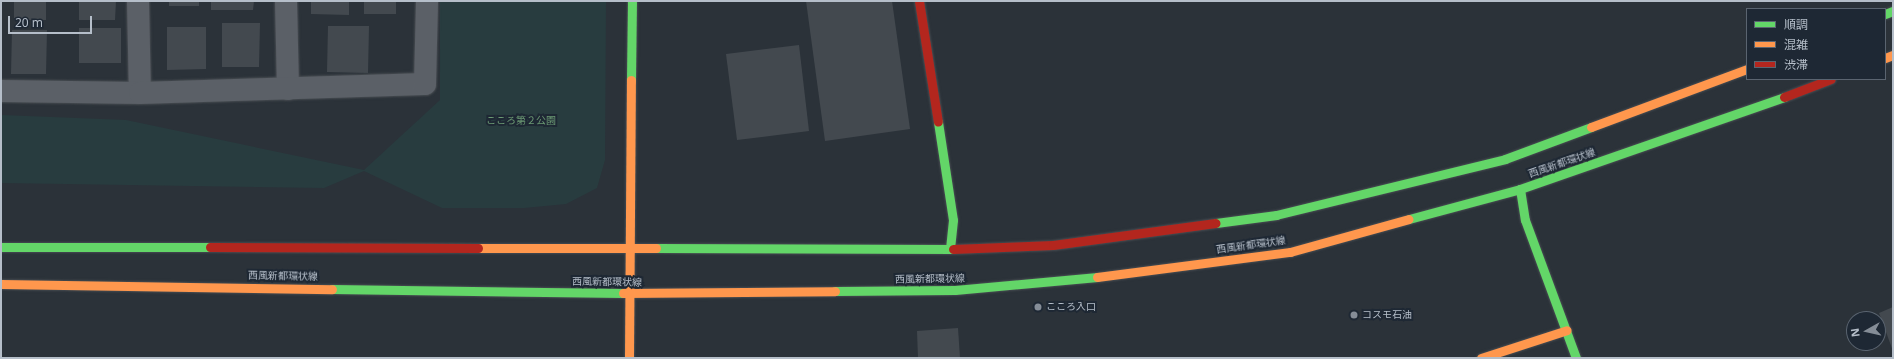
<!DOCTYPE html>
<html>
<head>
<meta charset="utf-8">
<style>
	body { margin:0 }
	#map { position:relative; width:1894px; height:359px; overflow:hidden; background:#2b3239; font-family:"Noto Sans","Noto Sans JP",sans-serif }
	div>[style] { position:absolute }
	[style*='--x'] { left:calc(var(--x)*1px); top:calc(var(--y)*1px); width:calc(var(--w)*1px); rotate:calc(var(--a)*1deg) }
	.green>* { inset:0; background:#283c3f }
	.building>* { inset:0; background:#43494f }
	.roads { filter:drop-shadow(0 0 1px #494e53) drop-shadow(0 0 1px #494e53) }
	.street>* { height:22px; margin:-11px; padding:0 11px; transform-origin:11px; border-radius:11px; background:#5b6067 }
	.fast>* { height:9px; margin:-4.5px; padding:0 4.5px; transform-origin:4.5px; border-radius:4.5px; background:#63d668 }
	.slow>* { height:9px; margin:-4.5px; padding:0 4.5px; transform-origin:4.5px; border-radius:4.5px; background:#ff974d }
	.jam>* { height:9px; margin:-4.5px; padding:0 4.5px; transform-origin:4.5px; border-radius:4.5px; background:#b3261e }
	.dots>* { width:11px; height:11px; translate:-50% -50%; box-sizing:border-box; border:2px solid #1e2834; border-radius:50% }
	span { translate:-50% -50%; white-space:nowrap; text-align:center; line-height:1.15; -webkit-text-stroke:4px #1e2834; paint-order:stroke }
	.park-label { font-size:10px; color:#6c9a74 }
	.street-label { font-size:10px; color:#b5bec9 }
	.poi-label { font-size:10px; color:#b5bec9 }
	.left { translate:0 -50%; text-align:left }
	.frame { position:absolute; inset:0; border:2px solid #b5bec9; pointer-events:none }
	.legend { position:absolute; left:1746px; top:8px; width:140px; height:72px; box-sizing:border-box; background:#1e2834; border:1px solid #5a6470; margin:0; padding:5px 7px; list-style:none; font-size:12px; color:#b5bec9 }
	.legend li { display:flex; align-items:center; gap:8px; height:20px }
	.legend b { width:20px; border:1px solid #5a6470 }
	.north { position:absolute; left:1846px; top:311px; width:40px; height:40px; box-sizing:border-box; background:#1e2834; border:1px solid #5a6470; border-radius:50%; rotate:262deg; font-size:11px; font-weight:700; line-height:16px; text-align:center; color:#b5bec9 }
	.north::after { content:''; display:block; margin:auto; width:14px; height:18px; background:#858d97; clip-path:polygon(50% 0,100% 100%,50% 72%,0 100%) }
	.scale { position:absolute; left:8px; top:16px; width:84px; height:18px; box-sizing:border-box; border:2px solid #b5bec9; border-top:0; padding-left:5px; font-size:12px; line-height:14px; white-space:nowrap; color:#b5bec9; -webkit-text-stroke:3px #1e2834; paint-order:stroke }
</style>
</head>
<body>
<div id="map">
	<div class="green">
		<div style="clip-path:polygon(440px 1px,606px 1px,605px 160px,597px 188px,566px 204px,524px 208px,442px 208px,364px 171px,324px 188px,1px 183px,1px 115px,126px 120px,364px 170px,440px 100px)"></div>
	</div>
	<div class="building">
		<div style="clip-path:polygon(14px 1px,46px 1px,46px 20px,14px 20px)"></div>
		<div style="clip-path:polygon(79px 1px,116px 1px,115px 20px,79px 20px)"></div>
		<div style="clip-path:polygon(169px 1px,199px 1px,199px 6px,169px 6px)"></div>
		<div style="clip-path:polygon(211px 1px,254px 1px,253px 10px,211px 10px)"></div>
		<div style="clip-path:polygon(311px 1px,349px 1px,349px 15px,311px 14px)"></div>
		<div style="clip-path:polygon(364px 1px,396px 1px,396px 14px,364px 14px)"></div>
		<div style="clip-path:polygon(806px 1px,892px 1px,910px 129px,825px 141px)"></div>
		<div style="clip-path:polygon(222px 23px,260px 23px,259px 67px,222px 67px)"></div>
		<div style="clip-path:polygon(328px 26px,369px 26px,368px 73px,327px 72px)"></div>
		<div style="clip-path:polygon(167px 27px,206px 27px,206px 69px,167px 70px)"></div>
		<div style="clip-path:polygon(79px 28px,121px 28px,121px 63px,79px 63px)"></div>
		<div style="clip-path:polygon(12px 30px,47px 30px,46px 74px,11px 74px)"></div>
		<div style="clip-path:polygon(799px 45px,809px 131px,737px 140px,726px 54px)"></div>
		<div style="clip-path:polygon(1893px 307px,1893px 351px,1879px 313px)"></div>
		<div style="clip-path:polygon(958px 328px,960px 358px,918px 358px,917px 331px)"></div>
	</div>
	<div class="roads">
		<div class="street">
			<div style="--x:138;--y:1;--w:92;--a:88.8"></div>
			<div style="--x:286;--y:1;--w:88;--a:88.7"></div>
			<div style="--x:1;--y:91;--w:139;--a:0.8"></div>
			<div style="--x:140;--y:93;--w:285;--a:-1.8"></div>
			<div style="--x:425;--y:84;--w:83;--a:-88.6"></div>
		</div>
		<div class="fast">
			<div style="--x:1885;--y:14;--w:9;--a:-21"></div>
			<div style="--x:631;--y:80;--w:79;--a:-89.3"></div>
			<div style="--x:938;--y:122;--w:99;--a:81.3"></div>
			<div style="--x:953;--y:220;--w:29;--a:96"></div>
			<div style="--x:1520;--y:189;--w:31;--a:81"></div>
			<div style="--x:1525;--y:220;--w:147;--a:69.7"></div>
			<div style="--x:1409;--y:219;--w:115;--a:-15.1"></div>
			<div style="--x:1520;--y:189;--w:280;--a:-19.2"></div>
			<div style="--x:1216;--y:223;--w:61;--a:-7.6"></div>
			<div style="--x:1276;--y:215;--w:236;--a:-13.7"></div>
			<div style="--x:1505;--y:159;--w:92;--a:-20.4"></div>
			<div style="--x:1;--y:247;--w:209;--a:0"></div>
			<div style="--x:656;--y:248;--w:297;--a:0.2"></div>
			<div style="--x:332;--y:289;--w:291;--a:0.8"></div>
			<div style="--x:835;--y:291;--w:120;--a:-0.5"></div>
			<div style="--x:955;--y:290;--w:143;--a:-5.2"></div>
		</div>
		<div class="slow">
			<div style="--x:1885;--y:58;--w:9;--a:-21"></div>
			<div style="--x:1591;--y:127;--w:166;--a:-20.4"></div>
			<div style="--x:478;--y:248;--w:178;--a:0"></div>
			<div style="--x:1097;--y:277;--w:195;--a:-7.4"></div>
			<div style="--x:1290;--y:252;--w:123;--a:-15.5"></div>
			<div style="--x:1;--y:284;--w:331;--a:0.9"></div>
			<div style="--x:623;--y:293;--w:212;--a:-0.5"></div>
			<div style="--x:629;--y:358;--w:278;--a:-89.6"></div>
			<div style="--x:1481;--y:358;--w:90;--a:-18"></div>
		</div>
		<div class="jam">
			<div style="--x:919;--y:1;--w:122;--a:81.1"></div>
			<div style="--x:1784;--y:97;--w:50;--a:-21"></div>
			<div style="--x:210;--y:247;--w:268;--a:0.2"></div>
			<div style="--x:953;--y:249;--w:100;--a:-2.3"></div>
			<div style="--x:1053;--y:245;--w:164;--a:-7.7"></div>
		</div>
	</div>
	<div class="dots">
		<div style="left:1038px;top:307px;background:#858d97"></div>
		<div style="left:1354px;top:315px;background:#858d97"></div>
	</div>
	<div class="park-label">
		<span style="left:521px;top:121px">こころ第２公園</span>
	</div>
	<div class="street-label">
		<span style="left:1562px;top:163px;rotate:-19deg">西風新都環状線</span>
		<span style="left:1251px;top:245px;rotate:-8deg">西風新都環状線</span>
		<span style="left:283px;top:276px;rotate:1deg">西風新都環状線</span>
		<span style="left:930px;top:279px;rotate:-1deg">西風新都環状線</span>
		<span style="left:607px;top:282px;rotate:1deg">西風新都環状線</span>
	</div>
	<div class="poi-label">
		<span class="left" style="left:1046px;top:307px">こころ入口</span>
		<span class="left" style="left:1362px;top:315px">コスモ石油</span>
	</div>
	<div class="frame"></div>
	<ul class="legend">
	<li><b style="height:5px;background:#63d668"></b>順調</li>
	<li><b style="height:5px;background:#ff974d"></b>混雑</li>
	<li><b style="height:5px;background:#b3261e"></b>渋滞</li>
	</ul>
	<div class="north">N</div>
	<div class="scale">20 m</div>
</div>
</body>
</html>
